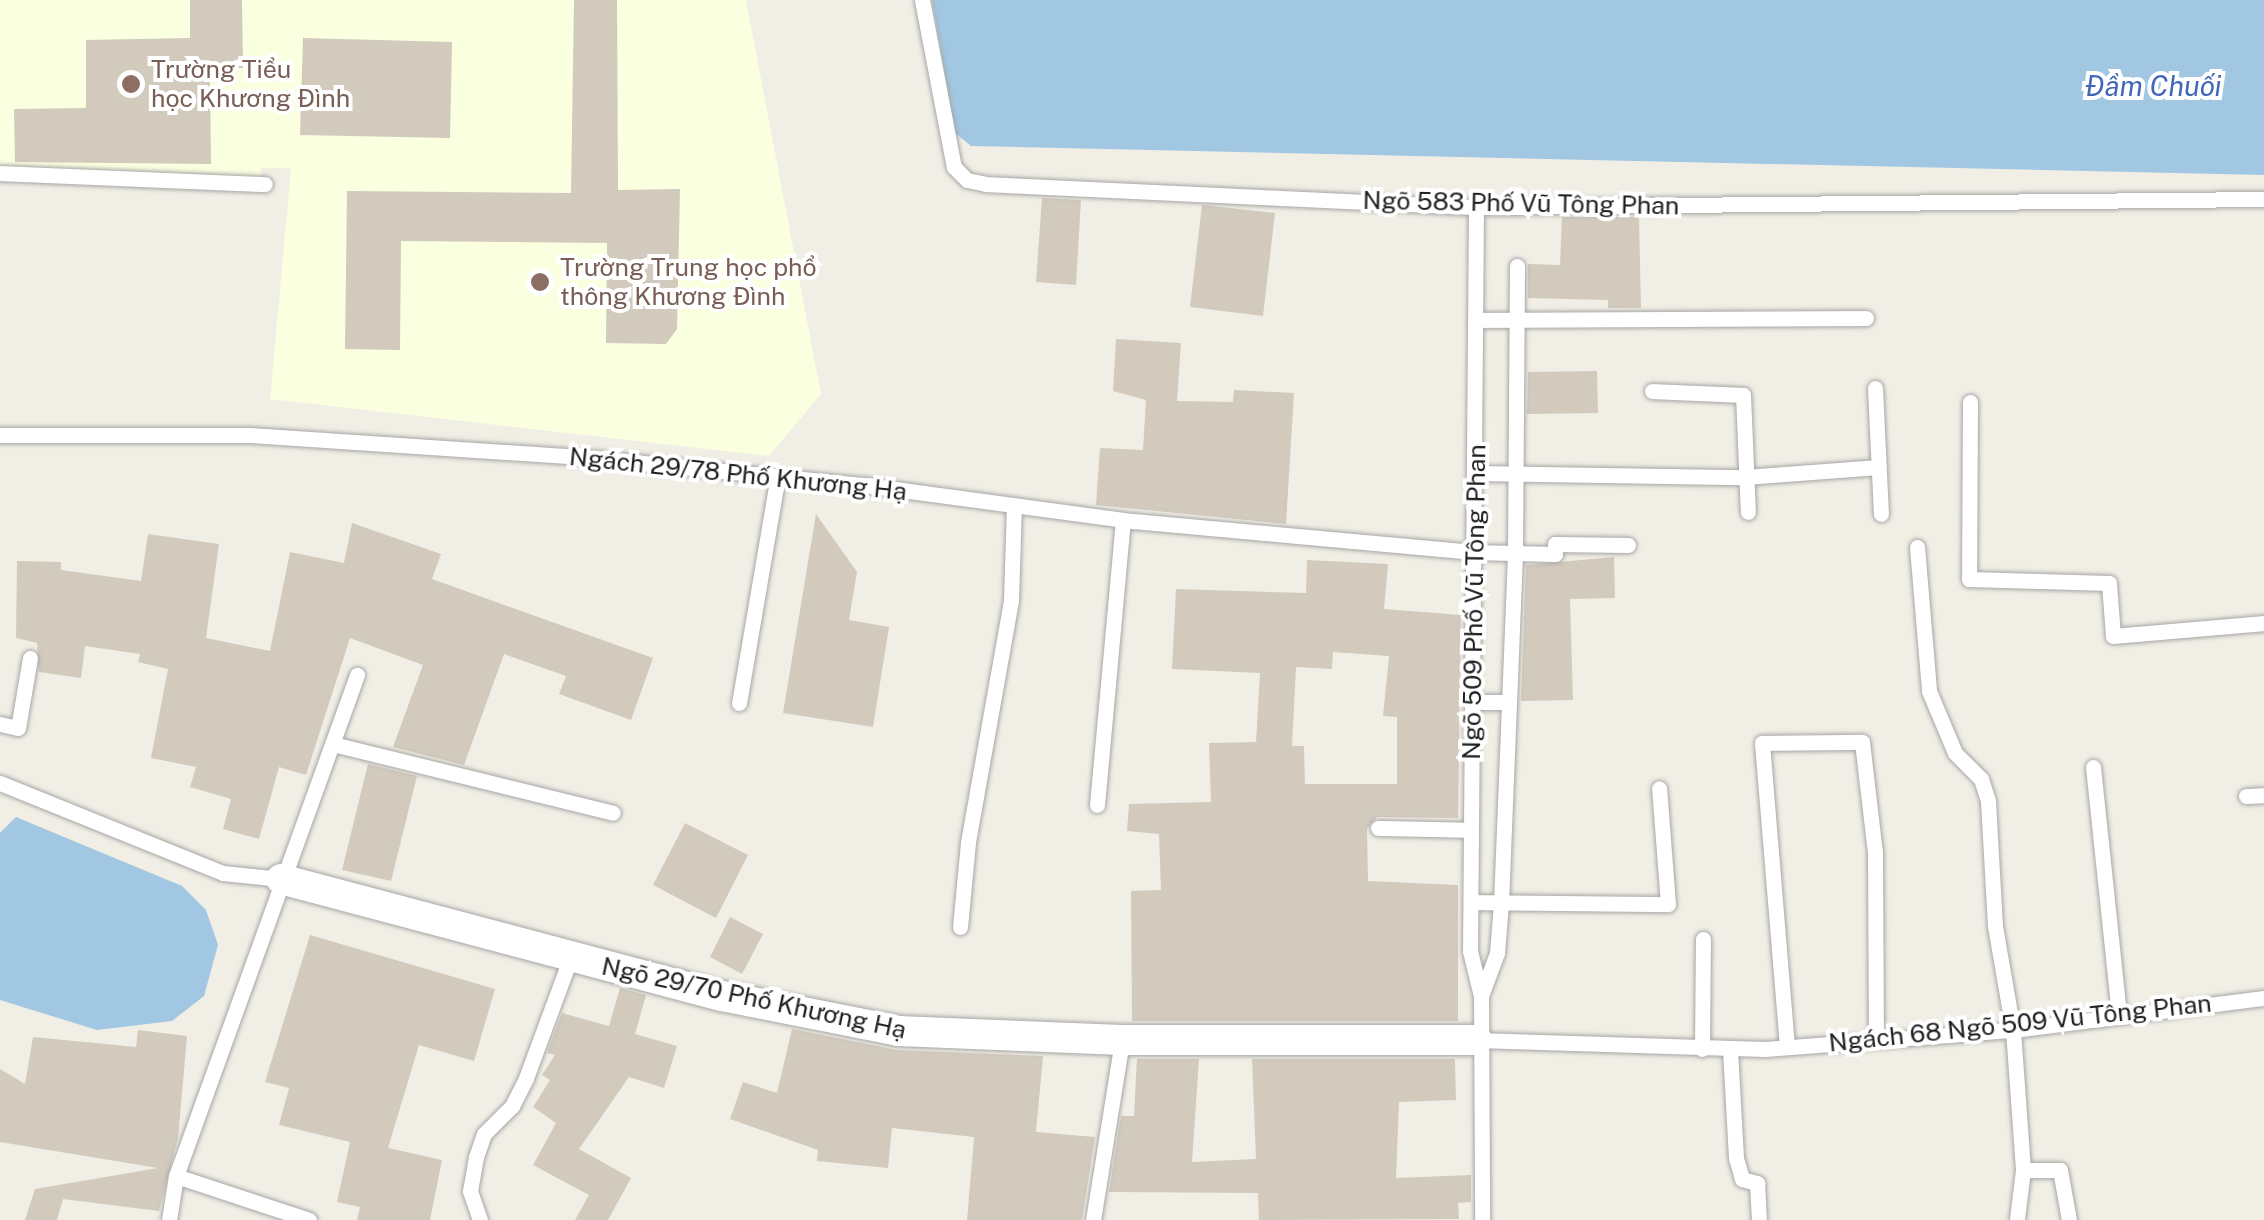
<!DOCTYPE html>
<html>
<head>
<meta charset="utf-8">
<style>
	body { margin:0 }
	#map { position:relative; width:2264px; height:1220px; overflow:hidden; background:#f1efe5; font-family:"Public Sans",sans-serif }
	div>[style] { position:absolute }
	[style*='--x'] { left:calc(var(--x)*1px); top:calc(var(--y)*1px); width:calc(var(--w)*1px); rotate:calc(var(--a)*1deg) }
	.education>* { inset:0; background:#f9ffdf }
	.water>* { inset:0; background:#a1c7e2 }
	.building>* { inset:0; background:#d1cabd }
	.roads { filter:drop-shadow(0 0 2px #a6a6a6) drop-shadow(0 0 2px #a6a6a6) }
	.service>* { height:15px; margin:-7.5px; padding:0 7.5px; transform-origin:7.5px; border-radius:7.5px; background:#fff }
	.minor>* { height:30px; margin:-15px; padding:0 15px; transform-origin:15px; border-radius:15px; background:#fff }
	.dots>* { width:28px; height:28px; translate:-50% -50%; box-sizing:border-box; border:5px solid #fff; border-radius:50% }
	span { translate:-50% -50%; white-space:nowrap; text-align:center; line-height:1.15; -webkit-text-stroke:8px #fff; paint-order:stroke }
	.education-label { font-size:25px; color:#785e54 }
	.left { translate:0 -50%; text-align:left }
	.street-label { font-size:25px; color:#1f1f1f }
	.water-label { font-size:28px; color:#4266b8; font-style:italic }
</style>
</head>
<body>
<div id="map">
	<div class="education">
		<div style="clip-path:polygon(0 0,746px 0,821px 394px,769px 456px,270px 399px,291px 168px,261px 168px,261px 182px,0 180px)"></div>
	</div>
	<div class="water">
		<div style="clip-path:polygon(932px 0,2264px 0,2264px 175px,971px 146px,955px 133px)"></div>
		<div style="clip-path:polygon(16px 817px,182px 886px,206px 910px,218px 945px,204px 996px,172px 1021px,97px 1030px,0 1000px,0 833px)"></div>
	</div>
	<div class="building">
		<div style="clip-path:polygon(190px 0,242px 0,243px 68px,210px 69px,211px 164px,15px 162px,14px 109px,86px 108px,86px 40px,190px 38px)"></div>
		<div style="clip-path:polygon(574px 0,617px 0,618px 190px,680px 189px,677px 329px,666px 344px,606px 343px,607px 243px,401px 241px,400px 350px,345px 349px,347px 191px,571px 193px)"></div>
		<div style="clip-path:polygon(303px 38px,452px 42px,450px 138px,300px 135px)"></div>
		<div style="clip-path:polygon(1042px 198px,1081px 200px,1076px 285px,1036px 282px)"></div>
		<div style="clip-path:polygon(1202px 205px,1275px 213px,1263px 316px,1190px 307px)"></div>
		<div style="clip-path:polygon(1562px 217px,1639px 217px,1641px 308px,1608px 308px,1608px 300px,1528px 298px,1528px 264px,1560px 265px)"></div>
		<div style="clip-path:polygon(1116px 339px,1181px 343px,1177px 401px,1233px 402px,1234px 390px,1294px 393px,1286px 524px,1096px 505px,1100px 448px,1143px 450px,1146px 400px,1113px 391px)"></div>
		<div style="clip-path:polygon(1597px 371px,1598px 413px,1527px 414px,1528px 372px)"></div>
		<div style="clip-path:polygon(816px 514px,857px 572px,849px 620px,889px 627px,873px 727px,783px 713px)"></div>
		<div style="clip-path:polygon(352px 523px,441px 554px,432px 579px,653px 658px,631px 720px,559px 694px,566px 676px,504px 654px,464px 765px,393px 747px,423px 665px,350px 638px,306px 775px,279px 767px,259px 839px,223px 829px,231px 799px,190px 787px,196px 767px,151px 758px,168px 669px,138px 662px,140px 654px,85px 646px,81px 678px,39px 672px,37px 643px,16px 638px,17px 561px,61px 562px,61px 570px,141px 581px,148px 534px,219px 544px,206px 638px,270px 651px,290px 552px,344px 563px)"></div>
		<div style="clip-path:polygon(1614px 557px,1615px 598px,1570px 599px,1573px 700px,1521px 701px,1526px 565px)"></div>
		<div style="clip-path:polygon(evenodd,1307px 560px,1388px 564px,1384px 609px,1461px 615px,1458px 818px,1377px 817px,1367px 829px,1368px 881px,1458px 885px,1458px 1021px,1132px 1021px,1131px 891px,1161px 890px,1159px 834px,1127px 831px,1129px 804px,1211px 802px,1209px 743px,1256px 742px,1260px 673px,1172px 669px,1176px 589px,1306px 593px,1307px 560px,1333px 652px,1389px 656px,1383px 716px,1397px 717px,1397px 784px,1305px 784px,1304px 746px,1292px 746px,1296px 667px,1332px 669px,1333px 652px)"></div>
		<div style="clip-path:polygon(368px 764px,417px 776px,391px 881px,342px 870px)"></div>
		<div style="clip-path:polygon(685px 823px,748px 855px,716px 918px,653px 885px)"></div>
		<div style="clip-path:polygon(730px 917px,763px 934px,742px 974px,710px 957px)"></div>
		<div style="clip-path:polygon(310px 935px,495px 989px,474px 1061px,419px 1045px,388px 1148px,442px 1160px,430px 1220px,357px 1220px,360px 1207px,337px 1202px,350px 1142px,279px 1125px,289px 1088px,265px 1082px)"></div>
		<div style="clip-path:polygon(620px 988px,646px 995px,635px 1034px,677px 1046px,664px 1088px,629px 1077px,579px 1149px,631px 1178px,608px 1220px,575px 1220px,589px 1195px,533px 1165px,556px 1123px,533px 1107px,550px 1080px,542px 1075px,555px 1055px,547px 1053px,562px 1013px,609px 1026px)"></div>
		<div style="clip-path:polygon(792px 1029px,897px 1050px,1043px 1056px,1036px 1132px,1095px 1137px,1082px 1220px,967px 1220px,974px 1137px,892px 1128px,888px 1168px,817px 1161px,818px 1150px,730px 1119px,743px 1082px,777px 1093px)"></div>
		<div style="clip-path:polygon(138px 1030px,187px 1036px,178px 1138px,159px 1211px,63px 1199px,57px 1220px,25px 1220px,35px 1189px,158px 1168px,0 1142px,0 1069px,25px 1084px,33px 1037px,136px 1047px)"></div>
		<div style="clip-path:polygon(1137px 1059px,1199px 1059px,1192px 1162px,1256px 1159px,1252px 1059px,1455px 1059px,1456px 1100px,1399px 1102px,1396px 1178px,1471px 1175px,1471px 1202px,1458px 1203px,1459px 1219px,1259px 1220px,1258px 1193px,1109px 1192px,1121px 1116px,1134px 1116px)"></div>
	</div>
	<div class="roads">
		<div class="service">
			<div style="--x:922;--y:0;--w:170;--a:79.2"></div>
			<div style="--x:954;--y:167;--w:18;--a:45"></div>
			<div style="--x:967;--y:180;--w:19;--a:12"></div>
			<div style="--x:986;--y:184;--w:491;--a:2.7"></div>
			<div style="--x:1476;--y:207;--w:788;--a:-0.58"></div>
			<div style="--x:0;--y:173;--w:265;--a:2.4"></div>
			<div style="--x:1476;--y:207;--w:744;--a:90.46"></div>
			<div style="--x:1470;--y:951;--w:46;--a:76.3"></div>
			<div style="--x:1481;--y:996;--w:224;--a:89.7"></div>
			<div style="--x:1476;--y:320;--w:390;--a:-0.3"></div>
			<div style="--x:1875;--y:388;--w:126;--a:87.3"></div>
			<div style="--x:1652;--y:391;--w:91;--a:2.5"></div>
			<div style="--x:1743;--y:395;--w:117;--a:87.6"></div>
			<div style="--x:1970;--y:402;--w:177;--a:90.3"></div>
			<div style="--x:1969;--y:579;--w:140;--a:1.6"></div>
			<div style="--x:2109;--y:583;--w:53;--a:85.7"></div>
			<div style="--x:2113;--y:636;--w:152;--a:-4.9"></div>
			<div style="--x:0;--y:435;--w:250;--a:0"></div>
			<div style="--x:250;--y:435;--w:334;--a:3.8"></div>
			<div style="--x:583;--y:457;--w:283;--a:5.7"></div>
			<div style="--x:865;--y:485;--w:270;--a:7.7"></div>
			<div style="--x:1133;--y:521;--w:342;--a:5.2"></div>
			<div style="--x:1474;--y:552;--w:81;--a:1.4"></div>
			<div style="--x:1555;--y:554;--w:10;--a:-90"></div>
			<div style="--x:1555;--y:544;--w:73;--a:0.8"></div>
			<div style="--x:1476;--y:473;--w:269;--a:0.9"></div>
			<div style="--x:1745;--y:477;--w:134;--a:-4.3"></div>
			<div style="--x:1917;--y:547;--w:144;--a:85.2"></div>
			<div style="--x:1929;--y:691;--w:67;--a:67.2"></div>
			<div style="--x:1955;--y:753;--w:37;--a:45"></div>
			<div style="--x:1981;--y:779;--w:23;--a:72"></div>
			<div style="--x:1988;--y:801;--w:125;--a:86.8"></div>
			<div style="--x:1995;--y:926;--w:106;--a:80.2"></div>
			<div style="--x:2013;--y:1030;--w:140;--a:85.9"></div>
			<div style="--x:2023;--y:1170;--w:49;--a:97"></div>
			<div style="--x:1473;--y:702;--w:36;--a:0"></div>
			<div style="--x:739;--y:703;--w:230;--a:-80.3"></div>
			<div style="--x:0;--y:724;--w:18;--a:13"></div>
			<div style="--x:18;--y:728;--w:71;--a:-80.3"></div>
			<div style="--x:333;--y:744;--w:288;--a:13.8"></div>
			<div style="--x:2093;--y:767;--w:247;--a:84"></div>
			<div style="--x:0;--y:783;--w:240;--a:22"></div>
			<div style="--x:223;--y:873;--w:58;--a:5.9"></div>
			<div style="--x:2246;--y:796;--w:18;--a:-3"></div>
			<div style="--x:1097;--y:805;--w:286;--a:-84.8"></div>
			<div style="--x:1378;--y:828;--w:93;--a:1.2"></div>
			<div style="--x:1471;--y:902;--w:197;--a:0.6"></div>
			<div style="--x:1668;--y:904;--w:116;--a:-94.4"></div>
			<div style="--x:960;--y:927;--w:85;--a:-84.6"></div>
			<div style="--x:968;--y:842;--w:246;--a:-79.9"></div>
			<div style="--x:1011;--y:600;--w:95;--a:-88.2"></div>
			<div style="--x:1481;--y:996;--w:46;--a:-69.6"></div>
			<div style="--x:1497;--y:953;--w:50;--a:-85.4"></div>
			<div style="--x:1501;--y:903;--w:350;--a:-87.7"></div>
			<div style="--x:1515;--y:553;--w:287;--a:-89.6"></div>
			<div style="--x:1477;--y:1040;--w:288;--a:1.8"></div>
			<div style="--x:1765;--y:1049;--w:249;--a:-4.4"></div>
			<div style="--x:2013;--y:1030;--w:253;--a:-7.3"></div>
			<div style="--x:1787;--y:1047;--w:305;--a:-94.7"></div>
			<div style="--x:1762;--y:743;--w:100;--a:-0.6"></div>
			<div style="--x:1862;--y:742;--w:112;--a:83.3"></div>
			<div style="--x:1875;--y:853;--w:187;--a:89.7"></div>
			<div style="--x:1702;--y:1049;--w:110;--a:-89.5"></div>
			<div style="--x:1730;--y:1050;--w:108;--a:86.8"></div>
			<div style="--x:1736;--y:1158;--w:22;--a:74"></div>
			<div style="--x:1742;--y:1179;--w:16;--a:15"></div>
			<div style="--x:1757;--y:1183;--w:37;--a:87"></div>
			<div style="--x:2023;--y:1170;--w:37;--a:0"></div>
			<div style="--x:2060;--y:1170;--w:51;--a:79.8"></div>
			<div style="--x:176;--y:1176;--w:140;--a:18.3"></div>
			<div style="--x:169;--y:1220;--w:45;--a:-81"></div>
			<div style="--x:176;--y:1176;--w:533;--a:-70.14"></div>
			<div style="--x:480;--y:1220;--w:31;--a:-109"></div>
			<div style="--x:470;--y:1191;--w:35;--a:-80"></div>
			<div style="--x:476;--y:1157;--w:24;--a:-71"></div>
			<div style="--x:484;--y:1134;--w:40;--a:-45"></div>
			<div style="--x:512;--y:1106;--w:31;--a:-63"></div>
			<div style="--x:526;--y:1078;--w:127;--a:-69.7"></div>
			<div style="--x:1093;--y:1220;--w:182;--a:-80.8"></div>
		</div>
		<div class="minor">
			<div style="--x:281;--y:879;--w:456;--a:14.9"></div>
			<div style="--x:722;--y:996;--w:179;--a:11.2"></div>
			<div style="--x:898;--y:1031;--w:224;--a:2.3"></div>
			<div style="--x:1122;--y:1040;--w:355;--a:0"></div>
		</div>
	</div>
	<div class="dots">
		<div style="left:131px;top:84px;background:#8d6e63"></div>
		<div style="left:540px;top:282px;background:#8d6e63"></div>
	</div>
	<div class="education-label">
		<span class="left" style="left:151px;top:84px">Trường Tiểu<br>học Khương Đình</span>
		<span class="left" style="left:560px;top:282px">Trường Trung học phổ<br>thông Khương Đình</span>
	</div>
	<div class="street-label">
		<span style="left:1521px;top:203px;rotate:1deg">Ngõ 583 Phố Vũ Tông Phan</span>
		<span style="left:738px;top:474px;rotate:6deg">Ngách 29/78 Phố Khương Hạ</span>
		<span style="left:1474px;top:602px;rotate:-89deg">Ngõ 509 Phố Vũ Tông Phan</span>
		<span style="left:754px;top:998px;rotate:12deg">Ngõ 29/70 Phố Khương Hạ</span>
		<span style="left:2020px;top:1023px;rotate:-6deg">Ngách 68 Ngõ 509 Vũ Tông Phan</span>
	</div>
	<div class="water-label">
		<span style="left:2153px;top:86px">Đầm Chuối</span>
	</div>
</div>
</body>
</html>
